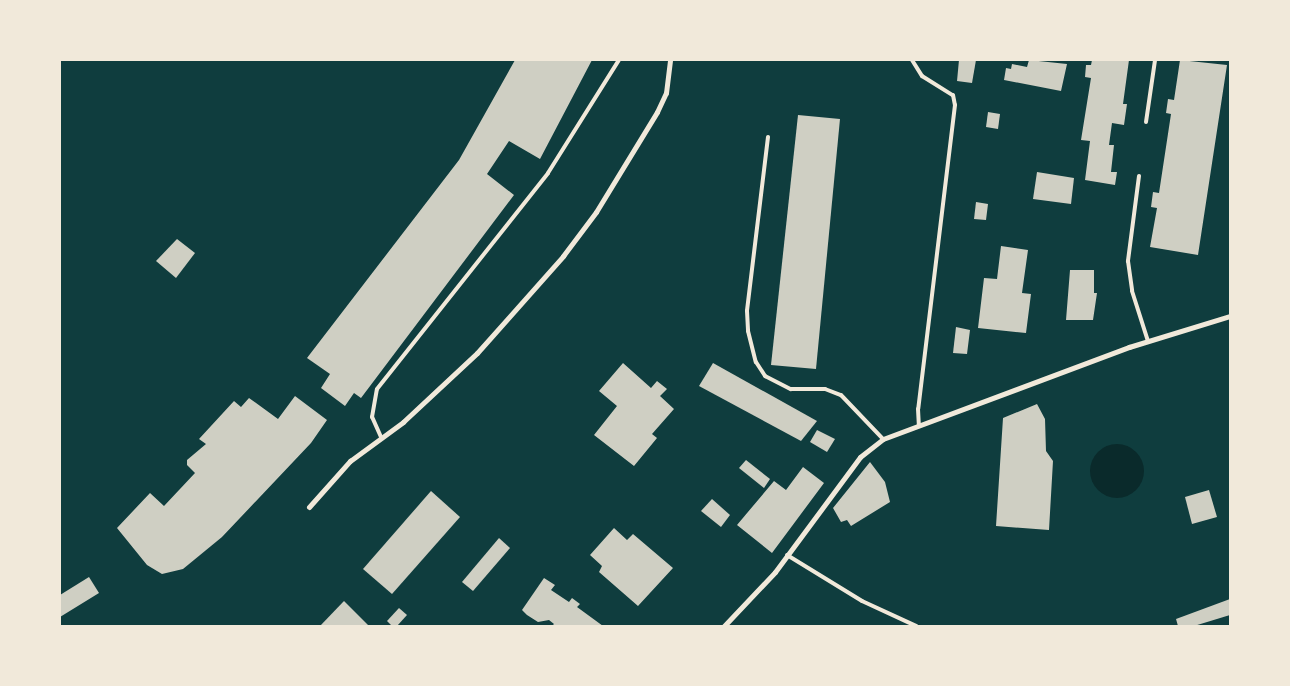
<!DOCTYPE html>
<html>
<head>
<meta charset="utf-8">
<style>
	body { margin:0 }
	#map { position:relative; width:1290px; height:686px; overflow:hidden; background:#0f3d3e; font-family:"Fira Sans",sans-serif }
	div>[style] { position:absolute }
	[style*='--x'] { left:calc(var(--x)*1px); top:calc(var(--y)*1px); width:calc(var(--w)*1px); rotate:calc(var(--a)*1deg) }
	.water>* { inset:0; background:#0a2a2b }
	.round { border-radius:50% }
	.building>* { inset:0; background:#cfcfc3 }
	.service>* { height:4px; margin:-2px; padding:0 2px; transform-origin:2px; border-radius:2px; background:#f1e9da }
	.minor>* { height:5px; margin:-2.5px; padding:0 2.5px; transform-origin:2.5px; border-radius:2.5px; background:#f1e9da }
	span { translate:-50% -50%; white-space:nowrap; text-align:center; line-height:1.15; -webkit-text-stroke:4px #f1e9da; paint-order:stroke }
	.frame { position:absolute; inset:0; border:61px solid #f1e9da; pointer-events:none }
</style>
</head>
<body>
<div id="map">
	<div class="water">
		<div class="round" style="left:1090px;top:444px;width:54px;height:54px"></div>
	</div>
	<div class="building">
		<div style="clip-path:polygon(515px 60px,592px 60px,540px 159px,509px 141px,487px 174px,514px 195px,361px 398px,354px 393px,345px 406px,321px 388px,330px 374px,307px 358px,459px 160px)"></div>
		<div style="clip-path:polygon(959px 60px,976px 60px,972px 83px,957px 81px)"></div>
		<div style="clip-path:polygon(1029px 60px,1067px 64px,1061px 91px,1004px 80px,1006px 68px,1011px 69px,1012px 64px,1027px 67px)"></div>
		<div style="clip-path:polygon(1092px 60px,1129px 60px,1123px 104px,1127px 104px,1124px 125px,1112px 123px,1109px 145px,1114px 145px,1111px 172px,1117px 172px,1115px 185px,1085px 180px,1090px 141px,1081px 140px,1091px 78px,1085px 77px,1086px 65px,1091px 65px)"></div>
		<div style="clip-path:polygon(1180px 60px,1227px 65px,1198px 255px,1150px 247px,1157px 208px,1151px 207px,1153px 192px,1159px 193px,1171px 114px,1166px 113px,1168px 99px,1174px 100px)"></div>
		<div style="clip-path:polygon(988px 112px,1000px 114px,998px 129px,986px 127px)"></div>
		<div style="clip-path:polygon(798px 115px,840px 119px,816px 369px,771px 365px)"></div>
		<div style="clip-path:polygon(1037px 172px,1074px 178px,1071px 204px,1033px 199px)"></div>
		<div style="clip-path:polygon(976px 202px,988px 204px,986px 220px,974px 219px)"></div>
		<div style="clip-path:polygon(177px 239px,195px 253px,176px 278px,156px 261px)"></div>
		<div style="clip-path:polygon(1001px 246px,1028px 250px,1022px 293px,1031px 294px,1026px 333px,978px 328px,984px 278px,997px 279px)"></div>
		<div style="clip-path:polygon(1070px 270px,1094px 270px,1094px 293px,1097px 293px,1093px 320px,1066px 320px)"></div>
		<div style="clip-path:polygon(956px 327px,970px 330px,967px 354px,953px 353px)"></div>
		<div style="clip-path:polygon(623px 363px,651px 388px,657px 381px,667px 389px,660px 396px,674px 409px,652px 434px,657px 438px,634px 466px,594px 435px,617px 406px,599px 391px)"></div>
		<div style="clip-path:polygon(713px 363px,817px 421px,801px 441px,699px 386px)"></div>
		<div style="clip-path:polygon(295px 396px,327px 420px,311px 443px,222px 537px,183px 569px,162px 574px,147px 565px,117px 528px,150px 493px,164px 506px,195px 473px,187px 465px,187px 460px,206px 444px,199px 439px,234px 401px,241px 407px,249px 398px,278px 419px)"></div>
		<div style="clip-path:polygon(1037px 404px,1045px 419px,1046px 451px,1053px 461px,1049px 530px,996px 526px,1003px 418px)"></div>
		<div style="clip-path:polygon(817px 430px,835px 439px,827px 452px,810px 442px)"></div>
		<div style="clip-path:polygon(746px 460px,770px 479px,764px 488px,739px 468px)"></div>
		<div style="clip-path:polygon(870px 462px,885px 482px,890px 502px,851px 526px,847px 520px,841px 522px,833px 508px)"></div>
		<div style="clip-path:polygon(803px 467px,824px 483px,772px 553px,737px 525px,774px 481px,786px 490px)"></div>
		<div style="clip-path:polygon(1209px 490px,1217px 517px,1192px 524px,1185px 497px)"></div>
		<div style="clip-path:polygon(431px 491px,460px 517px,392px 594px,363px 569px)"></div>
		<div style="clip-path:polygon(712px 499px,730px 515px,721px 527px,701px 511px)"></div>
		<div style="clip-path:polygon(614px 528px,627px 540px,633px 534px,673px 568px,638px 606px,599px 572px,602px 566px,590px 555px)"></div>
		<div style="clip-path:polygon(499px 538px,510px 548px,473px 591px,462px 582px)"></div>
		<div style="clip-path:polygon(89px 577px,99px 593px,60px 617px,60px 595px)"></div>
		<div style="clip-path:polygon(544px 578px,555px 585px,551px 590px,569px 602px,572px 598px,580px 604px,577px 607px,603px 626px,552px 626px,554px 624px,549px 620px,538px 622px,527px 615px,522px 610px)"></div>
		<div style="clip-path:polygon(1230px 599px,1230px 615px,1194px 626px,1178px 626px,1176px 619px)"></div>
		<div style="clip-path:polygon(344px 601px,369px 626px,320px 626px)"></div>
		<div style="clip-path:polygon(399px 608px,407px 615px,397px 626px,392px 626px,387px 621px)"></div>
	</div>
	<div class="service">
		<div style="--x:912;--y:60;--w:19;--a:58"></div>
		<div style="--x:922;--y:76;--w:36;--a:32"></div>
		<div style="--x:953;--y:95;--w:10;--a:79"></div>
		<div style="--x:955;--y:105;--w:306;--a:96.9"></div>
		<div style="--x:918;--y:409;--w:17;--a:87"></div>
		<div style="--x:1146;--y:122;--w:63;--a:-81.7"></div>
		<div style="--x:768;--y:137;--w:175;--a:96.9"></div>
		<div style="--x:747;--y:311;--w:20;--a:87"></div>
		<div style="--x:748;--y:331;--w:32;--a:76"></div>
		<div style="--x:756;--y:362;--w:17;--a:57"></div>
		<div style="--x:765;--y:376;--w:29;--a:27"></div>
		<div style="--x:791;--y:389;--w:34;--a:0"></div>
		<div style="--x:825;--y:389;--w:17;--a:21"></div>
		<div style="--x:841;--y:395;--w:61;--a:46.3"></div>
		<div style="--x:1139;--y:176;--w:86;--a:97.4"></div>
		<div style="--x:1128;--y:261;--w:30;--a:82"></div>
		<div style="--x:1132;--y:291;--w:52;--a:72.3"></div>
		<div style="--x:381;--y:437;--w:22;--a:-114"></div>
		<div style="--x:372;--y:417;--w:28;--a:-80"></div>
		<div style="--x:377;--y:389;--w:275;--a:-51.6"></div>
		<div style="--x:548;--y:173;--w:133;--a:-57.9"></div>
		<div style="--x:787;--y:555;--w:88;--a:31.5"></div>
		<div style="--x:862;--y:601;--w:60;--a:24.8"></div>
	</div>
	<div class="minor">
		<div style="--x:309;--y:507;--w:62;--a:-48.3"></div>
		<div style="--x:350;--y:461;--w:66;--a:-36.3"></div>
		<div style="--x:403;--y:422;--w:101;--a:-43"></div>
		<div style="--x:477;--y:353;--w:130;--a:-48.4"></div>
		<div style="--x:563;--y:256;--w:55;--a:-53.1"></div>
		<div style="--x:596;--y:212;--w:117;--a:-58.6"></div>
		<div style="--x:657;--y:112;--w:21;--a:-65"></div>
		<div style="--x:666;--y:93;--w:33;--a:-83"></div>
		<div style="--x:724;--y:626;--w:74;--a:-46.6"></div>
		<div style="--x:775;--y:572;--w:143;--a:-53.5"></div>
		<div style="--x:860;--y:457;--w:29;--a:-38"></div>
		<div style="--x:883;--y:439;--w:263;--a:-20.5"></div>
		<div style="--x:1129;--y:347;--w:106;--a:-17.1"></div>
	</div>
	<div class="frame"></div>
</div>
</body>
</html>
